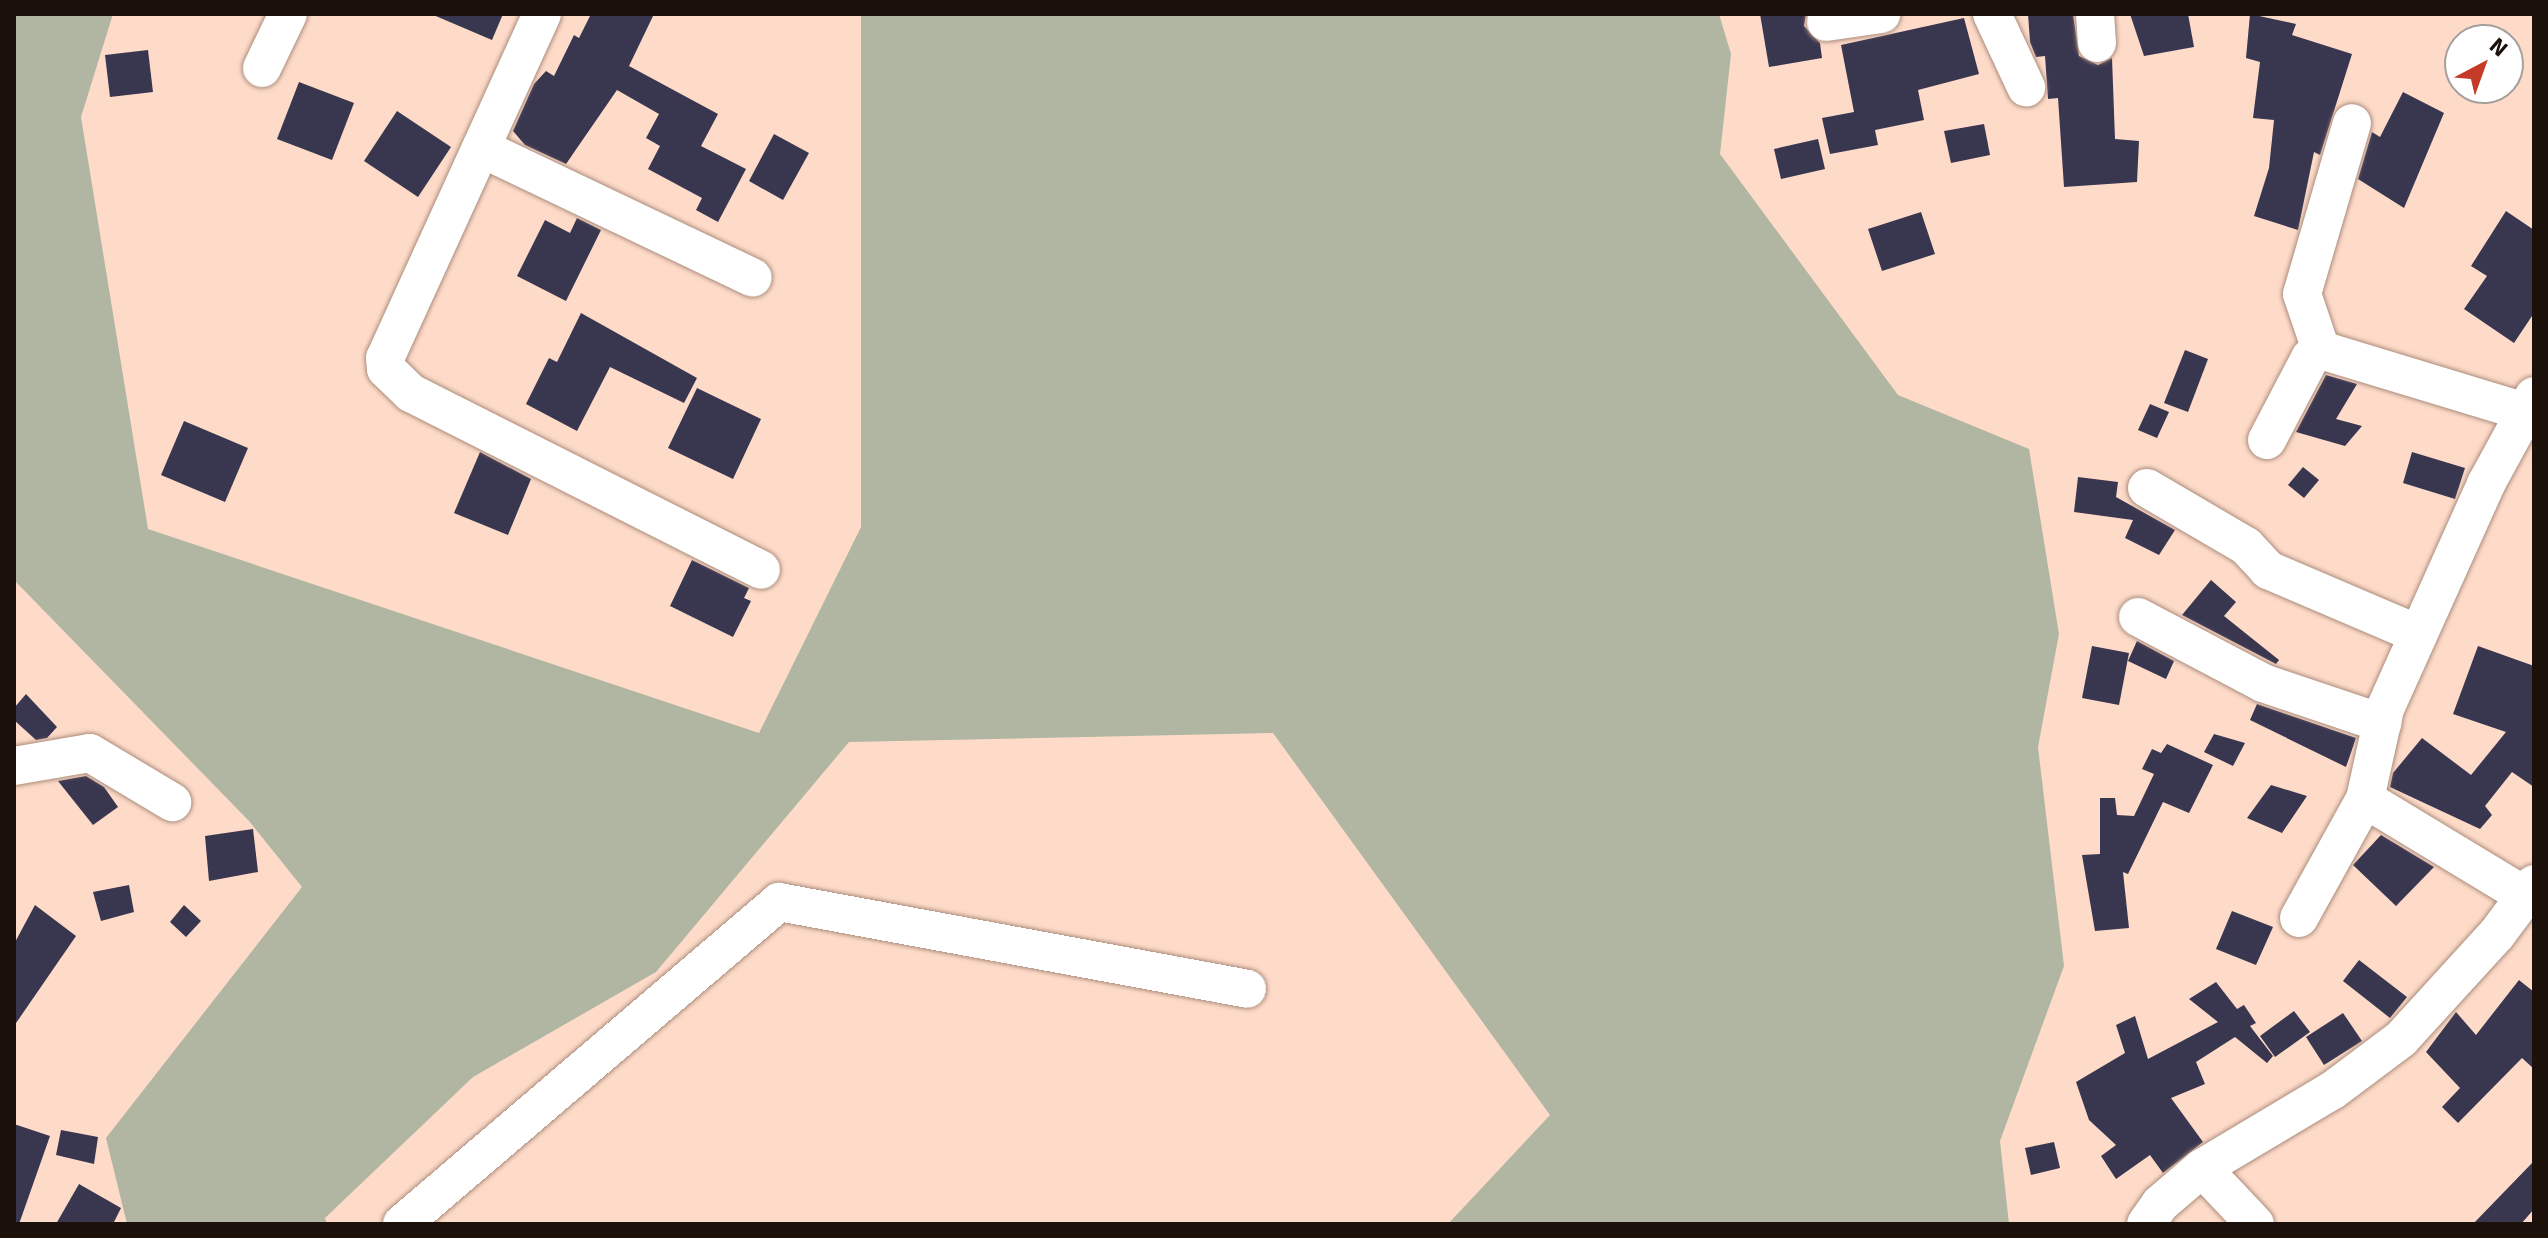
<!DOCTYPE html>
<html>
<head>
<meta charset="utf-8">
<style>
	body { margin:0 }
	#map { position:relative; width:2548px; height:1238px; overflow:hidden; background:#fedbc9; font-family:Signika,sans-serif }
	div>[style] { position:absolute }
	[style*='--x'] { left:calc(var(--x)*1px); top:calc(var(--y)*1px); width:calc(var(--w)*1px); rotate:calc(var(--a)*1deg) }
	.green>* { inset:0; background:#b0b6a1 }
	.building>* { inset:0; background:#393650 }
	.roads { filter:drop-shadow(0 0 2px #ab8c7c) drop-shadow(0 0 2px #ab8c7c) }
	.minor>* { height:38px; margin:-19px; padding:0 19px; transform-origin:19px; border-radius:19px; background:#fff }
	span { translate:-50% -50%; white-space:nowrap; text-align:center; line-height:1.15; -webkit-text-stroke:8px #fff; paint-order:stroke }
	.frame { position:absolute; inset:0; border:16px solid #1c100a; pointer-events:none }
	.north { position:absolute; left:2444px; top:24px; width:80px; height:80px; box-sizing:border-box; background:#fff; border:2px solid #a49f9d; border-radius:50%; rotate:41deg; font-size:22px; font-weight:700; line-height:32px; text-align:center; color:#1c100a }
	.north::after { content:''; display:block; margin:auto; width:28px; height:36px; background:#c63a28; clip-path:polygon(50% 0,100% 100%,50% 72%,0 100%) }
</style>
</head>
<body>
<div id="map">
	<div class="green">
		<div style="clip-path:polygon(14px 14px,113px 14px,81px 117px,148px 529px,759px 733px,861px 527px,861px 14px,1719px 14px,1731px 54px,1720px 154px,1898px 395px,2029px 449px,2059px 634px,2038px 747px,2064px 966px,2000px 1141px,2009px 1224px,1448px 1224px,1550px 1115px,1273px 733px,849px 742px,656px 972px,473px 1077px,325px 1218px,327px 1224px,127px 1224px,106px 1138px,302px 887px,249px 821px,14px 580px)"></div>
	</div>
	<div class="building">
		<div style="clip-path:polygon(431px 14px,503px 14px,492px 40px)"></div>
		<div style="clip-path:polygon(591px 14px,654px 14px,629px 66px,718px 114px,701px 146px,746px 169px,718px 222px,696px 210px,702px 198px,648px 169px,660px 146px,646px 138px,659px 114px,617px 90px,566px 164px,525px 145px,513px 131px,534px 84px,546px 71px,554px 76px,574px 35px,579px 38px)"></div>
		<div style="clip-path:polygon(1760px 14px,1806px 14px,1804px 26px,1820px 43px,1822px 58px,1769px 67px)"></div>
		<div style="clip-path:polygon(2028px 14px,2073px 14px,2079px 56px,2098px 65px,2112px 58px,2115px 139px,2139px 141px,2137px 182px,2064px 187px,2058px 98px,2048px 99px,2045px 56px,2036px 57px,2030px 42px)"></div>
		<div style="clip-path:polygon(2130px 14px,2188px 14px,2194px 47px,2144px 56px)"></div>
		<div style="clip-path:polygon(2250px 14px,2296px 24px,2292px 35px,2352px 54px,2320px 155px,2314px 152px,2298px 230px,2254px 216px,2269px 168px,2274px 120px,2253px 118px,2260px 62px,2246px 58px)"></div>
		<div style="clip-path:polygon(1964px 18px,1979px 74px,1918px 90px,1924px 120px,1875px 130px,1878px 145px,1830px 154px,1822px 118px,1854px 112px,1841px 45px)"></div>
		<div style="clip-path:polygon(148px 50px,153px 92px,110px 97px,105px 55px)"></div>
		<div style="clip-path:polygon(299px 82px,354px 103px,332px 160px,277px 139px)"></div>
		<div style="clip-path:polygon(2403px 92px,2444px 113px,2404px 208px,2358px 179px,2372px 132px,2380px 137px)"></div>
		<div style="clip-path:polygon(397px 111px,451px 147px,418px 197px,364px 161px)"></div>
		<div style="clip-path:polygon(1984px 124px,1990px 155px,1951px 163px,1944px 131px)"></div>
		<div style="clip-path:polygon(774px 134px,809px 153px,783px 200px,749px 181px)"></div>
		<div style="clip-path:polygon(1818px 139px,1825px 169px,1781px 179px,1774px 149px)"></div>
		<div style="clip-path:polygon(2506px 211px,2534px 230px,2534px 313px,2514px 343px,2464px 309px,2487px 276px,2471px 266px)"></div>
		<div style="clip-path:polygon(1921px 212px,1935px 254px,1882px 271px,1868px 229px)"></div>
		<div style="clip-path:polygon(577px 218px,601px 230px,566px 301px,517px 276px,545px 220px,570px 233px)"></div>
		<div style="clip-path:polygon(581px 313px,697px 378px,684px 403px,610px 367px,577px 431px,526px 404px,549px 358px,557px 362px)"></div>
		<div style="clip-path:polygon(2185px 350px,2208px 359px,2188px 412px,2164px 403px)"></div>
		<div style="clip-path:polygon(2326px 375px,2357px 384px,2336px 419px,2362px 426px,2345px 446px,2296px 432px)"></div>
		<div style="clip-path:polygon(697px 388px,761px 419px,733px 479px,668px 448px)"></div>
		<div style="clip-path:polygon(2150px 404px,2169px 412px,2157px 438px,2138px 430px)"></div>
		<div style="clip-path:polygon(184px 421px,248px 448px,225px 502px,161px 475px)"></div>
		<div style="clip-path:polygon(480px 452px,531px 479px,508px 535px,454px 513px)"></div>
		<div style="clip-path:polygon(2412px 452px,2465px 468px,2455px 499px,2403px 483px)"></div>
		<div style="clip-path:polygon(2303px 467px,2319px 480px,2304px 498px,2288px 485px)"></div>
		<div style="clip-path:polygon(2078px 477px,2118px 482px,2116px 497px,2175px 530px,2159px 555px,2125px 538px,2133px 520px,2074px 512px)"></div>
		<div style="clip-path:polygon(692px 560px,749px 588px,744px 598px,751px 601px,733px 637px,670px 606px)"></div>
		<div style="clip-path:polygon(2211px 580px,2236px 602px,2224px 616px,2279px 660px,2276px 664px,2182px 615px)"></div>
		<div style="clip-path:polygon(2137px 641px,2174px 661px,2166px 679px,2128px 661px)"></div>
		<div style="clip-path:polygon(2092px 646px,2129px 653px,2119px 705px,2082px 698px)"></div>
		<div style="clip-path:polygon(2478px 646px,2534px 666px,2534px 787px,2512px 772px,2485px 806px,2492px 815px,2480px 829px,2390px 787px,2393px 773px,2422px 738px,2471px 775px,2506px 732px,2453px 714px)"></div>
		<div style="clip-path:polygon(26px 694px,57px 727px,47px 738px,36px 740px,14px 720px,14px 708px)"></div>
		<div style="clip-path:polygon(2257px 704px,2356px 738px,2346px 767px,2250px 720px)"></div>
		<div style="clip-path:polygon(2214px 734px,2245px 743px,2233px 766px,2204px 752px)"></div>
		<div style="clip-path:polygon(2167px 744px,2213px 765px,2189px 813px,2163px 802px,2128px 874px,2123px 872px,2129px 928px,2095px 931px,2082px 855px,2100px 854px,2100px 798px,2115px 798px,2117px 815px,2134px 816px,2154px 774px,2142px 769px,2152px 749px,2161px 753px)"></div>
		<div style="clip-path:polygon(86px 776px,104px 787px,118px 807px,93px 825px,58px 781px)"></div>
		<div style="clip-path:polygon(2271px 785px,2307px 796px,2282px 833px,2247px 818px)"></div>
		<div style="clip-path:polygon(253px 829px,258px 872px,209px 881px,205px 836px)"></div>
		<div style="clip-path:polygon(2381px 835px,2434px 867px,2396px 906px,2353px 865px)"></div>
		<div style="clip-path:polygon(129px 885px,134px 912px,101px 921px,93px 892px)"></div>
		<div style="clip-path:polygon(35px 905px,76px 936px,14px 1026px,14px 944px)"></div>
		<div style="clip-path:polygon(184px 905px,201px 921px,186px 937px,170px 922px)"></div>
		<div style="clip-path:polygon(2232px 911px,2273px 927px,2256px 965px,2216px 949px)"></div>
		<div style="clip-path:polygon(2359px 960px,2407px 997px,2390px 1018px,2343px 981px)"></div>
		<div style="clip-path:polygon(2519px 980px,2534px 992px,2534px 1069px,2522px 1058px,2458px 1123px,2442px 1107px,2460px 1088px,2426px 1052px,2456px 1012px,2476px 1035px)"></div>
		<div style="clip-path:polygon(2216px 982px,2237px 1009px,2244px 1005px,2256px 1023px,2250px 1026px,2273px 1056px,2267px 1063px,2235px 1037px,2196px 1062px,2205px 1084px,2171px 1098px,2203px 1142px,2163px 1173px,2150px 1155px,2116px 1179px,2101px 1156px,2116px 1145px,2089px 1120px,2076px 1082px,2125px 1053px,2116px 1025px,2135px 1016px,2148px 1059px,2218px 1022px,2189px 999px)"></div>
		<div style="clip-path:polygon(2294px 1011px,2310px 1032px,2275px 1057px,2260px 1036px)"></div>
		<div style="clip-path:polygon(2343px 1013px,2362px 1041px,2324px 1065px,2306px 1037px)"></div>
		<div style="clip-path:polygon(14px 1124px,50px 1136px,19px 1224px,14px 1224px)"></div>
		<div style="clip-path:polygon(61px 1130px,98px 1137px,94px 1164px,56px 1155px)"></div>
		<div style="clip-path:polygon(2054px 1142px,2060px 1168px,2031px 1175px,2025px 1148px)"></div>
		<div style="clip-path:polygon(2534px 1161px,2534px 1209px,2521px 1224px,2473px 1224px)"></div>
		<div style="clip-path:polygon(79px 1184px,121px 1208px,113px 1224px,56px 1224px)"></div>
	</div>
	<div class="roads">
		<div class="minor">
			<div style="--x:542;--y:14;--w:378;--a:114.5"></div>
			<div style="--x:385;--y:358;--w:11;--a:85"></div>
			<div style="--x:386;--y:369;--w:35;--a:44"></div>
			<div style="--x:411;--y:393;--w:392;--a:26.8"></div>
			<div style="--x:1992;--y:14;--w:81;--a:65"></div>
			<div style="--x:2095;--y:14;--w:29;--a:86"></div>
			<div style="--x:1826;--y:22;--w:56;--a:-8.3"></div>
			<div style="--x:262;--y:68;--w:60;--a:-64.3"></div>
			<div style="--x:481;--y:148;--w:301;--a:25.5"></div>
			<div style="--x:2321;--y:350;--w:59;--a:-108.7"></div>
			<div style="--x:2302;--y:294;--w:178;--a:-73.7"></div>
			<div style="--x:2267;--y:440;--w:93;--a:-62.3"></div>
			<div style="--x:2310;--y:358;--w:14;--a:-36"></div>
			<div style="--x:2321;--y:350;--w:213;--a:16.9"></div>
			<div style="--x:2147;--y:488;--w:115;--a:30.4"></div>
			<div style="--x:2246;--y:546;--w:33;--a:47"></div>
			<div style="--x:2268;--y:570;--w:163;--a:23.1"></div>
			<div style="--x:2138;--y:617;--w:141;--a:27.8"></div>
			<div style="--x:2263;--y:683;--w:126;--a:18.6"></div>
			<div style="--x:14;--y:766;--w:77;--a:-9.7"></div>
			<div style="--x:90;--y:753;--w:96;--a:30.9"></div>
			<div style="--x:2365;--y:799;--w:187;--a:31.2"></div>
			<div style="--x:2299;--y:918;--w:136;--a:-61"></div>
			<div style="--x:2365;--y:799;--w:92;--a:-77.5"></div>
			<div style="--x:2385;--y:709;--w:247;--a:-65.8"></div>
			<div style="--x:2486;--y:484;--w:100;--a:-61.4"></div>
			<div style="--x:2202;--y:1168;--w:77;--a:46.6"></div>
			<div style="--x:402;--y:1224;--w:496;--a:-40.5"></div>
			<div style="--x:779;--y:902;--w:476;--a:10.5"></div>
			<div style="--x:2146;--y:1224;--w:24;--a:-55"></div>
			<div style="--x:2160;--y:1204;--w:55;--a:-40.6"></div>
			<div style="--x:2202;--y:1168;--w:152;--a:-30.8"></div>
			<div style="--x:2333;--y:1090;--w:85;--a:-36.9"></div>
			<div style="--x:2401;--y:1039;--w:142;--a:-47.6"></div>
			<div style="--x:2497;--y:934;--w:62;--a:-53.5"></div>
		</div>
	</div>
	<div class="frame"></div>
	<div class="north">N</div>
</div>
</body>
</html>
